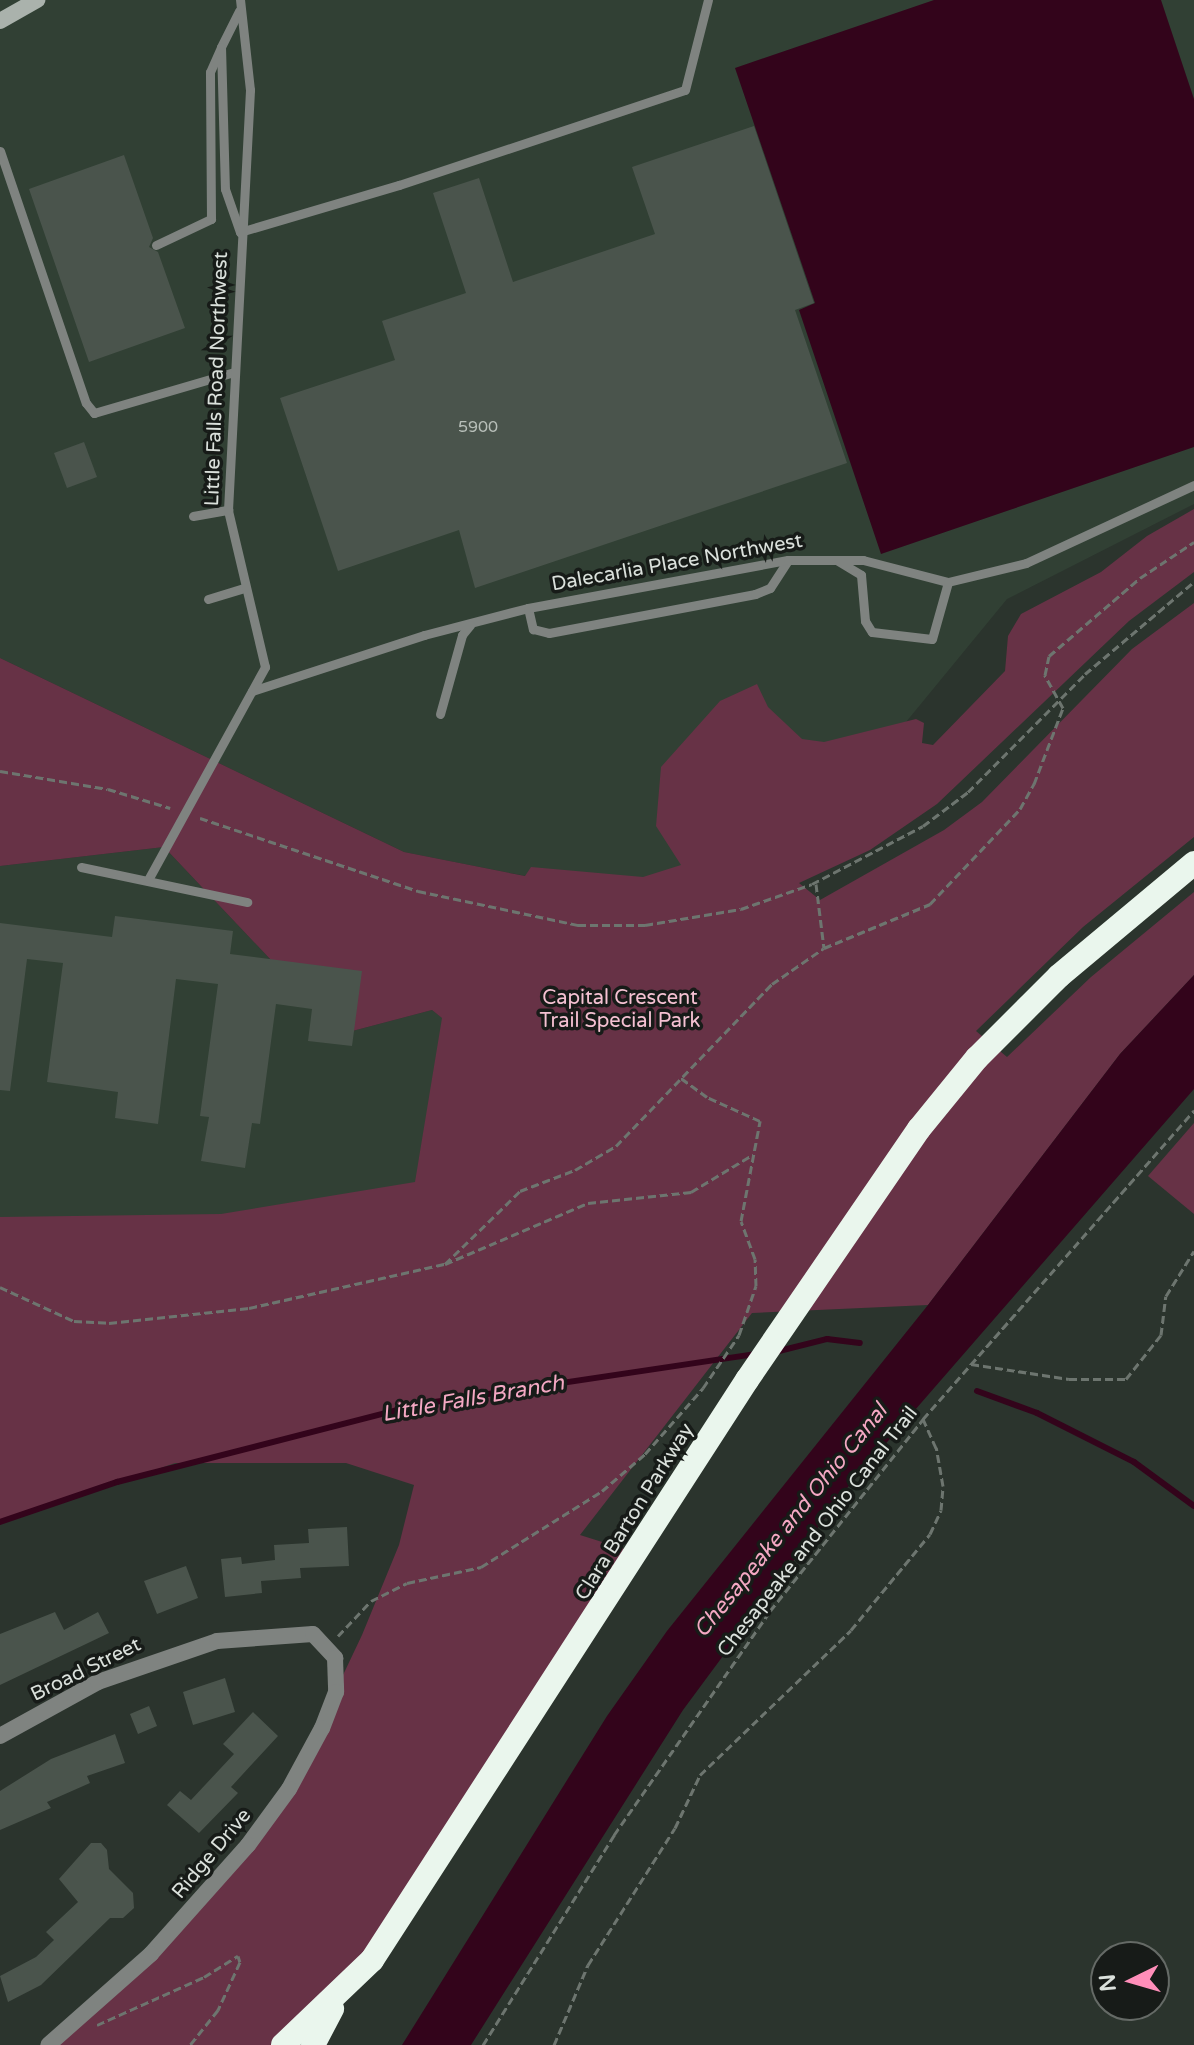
<!DOCTYPE html>
<html>
<head>
<meta charset="utf-8">
<style>
	body { margin:0 }
	#map { position:relative; width:1194px; height:2045px; overflow:hidden; background:#2b342d; font-family:"Varela Round",sans-serif }
	div>[style] { position:absolute }
	[style*='--x'] { left:calc(var(--x)*1px); top:calc(var(--y)*1px); width:calc(var(--w)*1px); rotate:calc(var(--a)*1deg) }
	.built>* { inset:0; background:#314034 }
	.green>* { inset:0; background:#673246 }
	.water>* { inset:0; background:#33041b }
	.stream>* { height:6px; margin:-3px; padding:0 3px; transform-origin:3px; border-radius:3px; background:#33041b }
	.building>* { inset:0; background:#4a544c }
	.path>* { height:3px; margin-top:-1.5px; transform-origin:0; background:repeating-linear-gradient(90deg,#6d756f 0 8px,transparent 0 12px) }
	.lane>* { height:9px; margin:-4.5px; padding:0 4.5px; transform-origin:4.5px; border-radius:4.5px; background:#7f8380 }
	.street>* { height:16px; margin:-8px; padding:0 8px; transform-origin:8px; border-radius:8px; background:#7f8380 }
	.secondary>* { height:16px; margin:-8px; padding:0 8px; transform-origin:8px; border-radius:8px; background:#aab2ac }
	.highway>* { height:24px; margin:-12px; padding:0 12px; transform-origin:12px; border-radius:12px; background:#eaf6ed }
	span { translate:-50% -50%; white-space:nowrap; text-align:center; line-height:1.15; -webkit-text-stroke:7px #171b18; paint-order:stroke }
	.number-label { font-size:16px; color:#b7beb8 }
	.number-label span { -webkit-text-stroke-width:0 }
	.street-label { font-size:20px; color:#dbe1dc }
	.park-label { font-size:20px; color:#f5c1d2 }
	.water-label { font-size:22px; color:#f4a8c3; font-style:italic }
	.north { position:absolute; left:1090px; top:1941px; width:80px; height:80px; box-sizing:border-box; background:#171b18; border:2px solid #656a66; border-radius:50%; rotate:265deg; font-size:22px; font-weight:700; line-height:32px; text-align:center; color:#dbe1dc }
	.north::after { content:''; display:block; margin:auto; width:28px; height:36px; background:#ff8eb9; clip-path:polygon(50% 0,100% 100%,50% 72%,0 100%) }
</style>
</head>
<body>
<div id="map">
	<div class="built">
		<div style="clip-path:polygon(0 0,1194px 0,1194px 504px,1007px 599px,778px 878px,627px 896px,404px 852px,0 658px)"></div>
		<div style="clip-path:polygon(164px 847px,341px 1034px,432px 1010px,524px 1081px,367px 1422px,0 1509px,0 866px)"></div>
	</div>
	<div class="green">
		<div style="clip-path:polygon(1194px 509px,1194px 572px,1129px 621px,937px 804px,870px 850px,799px 883px,820px 900px,944px 830px,982px 802px,1132px 649px,1194px 603px,1194px 837px,1083px 927px,976px 1031px,1007px 1057px,1091px 977px,1194px 892px,1194px 975px,1120px 1054px,928px 1305px,752px 1313px,580px 1535px,637px 1553px,372px 1960px,283px 2045px,48px 2045px,151px 1954px,289px 1789px,362px 1635px,399px 1545px,414px 1485px,346px 1463px,175px 1463px,0 1524px,0 1217px,221px 1214px,415px 1182px,442px 1018px,432px 1010px,341px 1034px,164px 847px,0 866px,0 658px,404px 852px,525px 876px,531px 867px,643px 877px,681px 865px,656px 826px,661px 767px,720px 701px,757px 684px,768px 707px,802px 739px,824px 742px,916px 719px,924px 723px,922px 743px,933px 745px,1005px 671px,1008px 636px,1021px 614px,1101px 572px,1147px 536px)"></div>
		<div style="clip-path:polygon(1194px 1123px,1194px 1214px,1148px 1176px)"></div>
	</div>
	<div class="water">
		<div style="clip-path:polygon(934px 0,1161px 0,1194px 99px,1194px 447px,881px 554px,799px 310px,815px 303px,735px 68px)"></div>
		<div style="clip-path:polygon(1194px 975px,1194px 1089px,848px 1487px,683px 1710px,471px 2045px,402px 2045px,607px 1716px,667px 1631px,928px 1305px,1120px 1054px)"></div>
	</div>
	<div class="stream">
		<div style="--x:775;--y:1352;--w:54;--a:-14"></div>
		<div style="--x:827;--y:1339;--w:33;--a:7"></div>
		<div style="--x:977;--y:1391;--w:64;--a:20.1"></div>
		<div style="--x:1037;--y:1413;--w:109;--a:26.8"></div>
		<div style="--x:1134;--y:1462;--w:74;--a:36.3"></div>
		<div style="--x:0;--y:1522;--w:124;--a:-18.9"></div>
		<div style="--x:117;--y:1482;--w:314;--a:-14.4"></div>
		<div style="--x:421;--y:1404;--w:339;--a:-8.5"></div>
	</div>
	<div class="building">
		<div style="clip-path:polygon(754px 126px,814px 303px,795px 310px,847px 463px,475px 588px,459px 530px,338px 571px,280px 398px,395px 360px,382px 321px,466px 293px,433px 193px,479px 178px,513px 282px,655px 234px,632px 167px)"></div>
		<div style="clip-path:polygon(124px 155px,153px 238px,149px 247px,158px 252px,185px 328px,89px 362px,29px 189px)"></div>
		<div style="clip-path:polygon(84px 442px,97px 477px,67px 488px,54px 453px)"></div>
		<div style="clip-path:polygon(115px 916px,233px 931px,230px 954px,362px 971px,352px 1046px,308px 1041px,312px 1009px,276px 1004px,260px 1124px,252px 1123px,245px 1168px,201px 1161px,209px 1117px,200px 1116px,218px 984px,176px 979px,158px 1124px,115px 1118px,118px 1092px,47px 1082px,63px 963px,27px 959px,10px 1091px,0 1090px,0 923px,112px 937px)"></div>
		<div style="clip-path:polygon(347px 1527px,349px 1566px,300px 1568px,301px 1578px,261px 1581px,262px 1593px,225px 1597px,221px 1559px,241px 1557px,242px 1564px,275px 1560px,274px 1545px,309px 1543px,308px 1529px)"></div>
		<div style="clip-path:polygon(186px 1566px,198px 1598px,157px 1614px,144px 1581px)"></div>
		<div style="clip-path:polygon(55px 1612px,64px 1630px,98px 1612px,109px 1633px,0 1685px,0 1634px)"></div>
		<div style="clip-path:polygon(225px 1678px,235px 1712px,193px 1725px,183px 1692px)"></div>
		<div style="clip-path:polygon(149px 1706px,157px 1726px,138px 1734px,130px 1714px)"></div>
		<div style="clip-path:polygon(253px 1712px,278px 1736px,231px 1787px,238px 1793px,199px 1833px,167px 1805px,180px 1791px,191px 1800px,234px 1754px,223px 1744px)"></div>
		<div style="clip-path:polygon(115px 1734px,125px 1763px,87px 1776px,90px 1783px,47px 1802px,51px 1808px,0 1830px,0 1791px,51px 1759px)"></div>
		<div style="clip-path:polygon(91px 1843px,101px 1843px,107px 1850px,109px 1869px,133px 1893px,134px 1908px,123px 1918px,110px 1918px,41px 1985px,8px 2002px,0 1976px,36px 1957px,54px 1940px,46px 1932px,78px 1902px,59px 1879px)"></div>
	</div>
	<div class="path">
		<div style="--x:0;--y:771;--w:109;--a:9.5"></div>
		<div style="--x:108;--y:789;--w:65;--a:17"></div>
		<div style="--x:200;--y:818;--w:230;--a:18.5"></div>
		<div style="--x:418;--y:891;--w:164;--a:12"></div>
		<div style="--x:578;--y:925;--w:67;--a:0"></div>
		<div style="--x:645;--y:925;--w:97;--a:-9.5"></div>
		<div style="--x:741;--y:909;--w:75;--a:-19.4"></div>
		<div style="--x:812;--y:884;--w:125;--a:-27.6"></div>
		<div style="--x:923;--y:826;--w:56;--a:-37.1"></div>
		<div style="--x:968;--y:792;--w:166;--a:-45.2"></div>
		<div style="--x:1085;--y:674;--w:143;--a:-40.2"></div>
		<div style="--x:816;--y:884;--w:64;--a:82.9"></div>
		<div style="--x:445;--y:1264;--w:105;--a:-44.2"></div>
		<div style="--x:520;--y:1191;--w:59;--a:-20.9"></div>
		<div style="--x:575;--y:1170;--w:48;--a:-30.3"></div>
		<div style="--x:616;--y:1146;--w:225;--a:-46.1"></div>
		<div style="--x:772;--y:984;--w:63;--a:-34.7"></div>
		<div style="--x:824;--y:948;--w:115;--a:-22.5"></div>
		<div style="--x:930;--y:904;--w:131;--a:-46.5"></div>
		<div style="--x:1020;--y:809;--w:29;--a:-61"></div>
		<div style="--x:1034;--y:784;--w:81;--a:-69.1"></div>
		<div style="--x:1063;--y:708;--w:38;--a:-119"></div>
		<div style="--x:1045;--y:675;--w:19;--a:-78"></div>
		<div style="--x:1049;--y:656;--w:120;--a:-40.6"></div>
		<div style="--x:1140;--y:578;--w:65;--a:-33.7"></div>
		<div style="--x:0;--y:1287;--w:81;--a:24.7"></div>
		<div style="--x:74;--y:1321;--w:35;--a:3"></div>
		<div style="--x:109;--y:1323;--w:141;--a:-6.1"></div>
		<div style="--x:249;--y:1308;--w:201;--a:-12.7"></div>
		<div style="--x:445;--y:1264;--w:155;--a:-23.1"></div>
		<div style="--x:588;--y:1203;--w:104;--a:-6.1"></div>
		<div style="--x:691;--y:1192;--w:71;--a:-31.2"></div>
		<div style="--x:971;--y:1364;--w:99;--a:8.7"></div>
		<div style="--x:1069;--y:1379;--w:57;--a:0"></div>
		<div style="--x:1126;--y:1379;--w:56;--a:-51.5"></div>
		<div style="--x:1161;--y:1335;--w:39;--a:-83"></div>
		<div style="--x:1166;--y:1296;--w:53;--a:-58.1"></div>
		<div style="--x:338;--y:1636;--w:48;--a:-46.7"></div>
		<div style="--x:371;--y:1601;--w:40;--a:-26.6"></div>
		<div style="--x:407;--y:1583;--w:76;--a:-12.2"></div>
		<div style="--x:481;--y:1567;--w:143;--a:-32.1"></div>
		<div style="--x:602;--y:1491;--w:57;--a:-40.7"></div>
		<div style="--x:645;--y:1454;--w:88;--a:-48.7"></div>
		<div style="--x:703;--y:1388;--w:64;--a:-55.8"></div>
		<div style="--x:739;--y:1335;--w:52;--a:-70.9"></div>
		<div style="--x:756;--y:1286;--w:27;--a:-92"></div>
		<div style="--x:755;--y:1259;--w:40;--a:-110.2"></div>
		<div style="--x:741;--y:1221;--w:102;--a:-79.2"></div>
		<div style="--x:760;--y:1121;--w:58;--a:-155.6"></div>
		<div style="--x:707;--y:1097;--w:34;--a:-144"></div>
		<div style="--x:97;--y:2025;--w:117;--a:-24.2"></div>
		<div style="--x:204;--y:1977;--w:40;--a:-32"></div>
		<div style="--x:238;--y:1956;--w:6;--a:72"></div>
		<div style="--x:240;--y:1962;--w:53;--a:114.6"></div>
		<div style="--x:218;--y:2010;--w:45;--a:128.7"></div>
		<div style="--x:483;--y:2045;--w:248;--a:-58"></div>
		<div style="--x:614;--y:1835;--w:273;--a:-55.1"></div>
		<div style="--x:770;--y:1611;--w:246;--a:-51.4"></div>
		<div style="--x:923;--y:1419;--w:411;--a:-48.7"></div>
		<div style="--x:554;--y:2045;--w:87;--a:-67"></div>
		<div style="--x:588;--y:1965;--w:162;--a:-57.6"></div>
		<div style="--x:675;--y:1828;--w:59;--a:-64.7"></div>
		<div style="--x:700;--y:1775;--w:209;--a:-43.8"></div>
		<div style="--x:851;--y:1630;--w:124;--a:-50.5"></div>
		<div style="--x:930;--y:1534;--w:26;--a:-65"></div>
		<div style="--x:941;--y:1510;--w:24;--a:-85"></div>
		<div style="--x:943;--y:1486;--w:39;--a:-100"></div>
		<div style="--x:936;--y:1448;--w:32;--a:-114"></div>
	</div>
	<div class="lane">
		<div style="--x:239;--y:11;--w:40;--a:116.6"></div>
		<div style="--x:221;--y:47;--w:142;--a:88.4"></div>
		<div style="--x:225;--y:189;--w:46;--a:70.8"></div>
		<div style="--x:0;--y:151;--w:266;--a:71.2"></div>
		<div style="--x:86;--y:403;--w:13;--a:51"></div>
		<div style="--x:94;--y:413;--w:146;--a:-16.3"></div>
		<div style="--x:240;--y:232;--w:166;--a:-16.5"></div>
		<div style="--x:399;--y:185;--w:301;--a:-18.4"></div>
		<div style="--x:685;--y:90;--w:93;--a:-75.7"></div>
		<div style="--x:156;--y:245;--w:61;--a:-25.3"></div>
		<div style="--x:211;--y:219;--w:147;--a:-90.4"></div>
		<div style="--x:210;--y:72;--w:27;--a:-66"></div>
		<div style="--x:193;--y:516;--w:36;--a:-10"></div>
		<div style="--x:838;--y:561;--w:27;--a:31"></div>
		<div style="--x:861;--y:575;--w:46;--a:85"></div>
		<div style="--x:865;--y:621;--w:13;--a:58"></div>
		<div style="--x:872;--y:632;--w:60;--a:6.7"></div>
		<div style="--x:932;--y:639;--w:59;--a:-74.3"></div>
		<div style="--x:208;--y:599;--w:39;--a:-17"></div>
		<div style="--x:528;--y:608;--w:22;--a:77"></div>
		<div style="--x:533;--y:629;--w:16;--a:14"></div>
		<div style="--x:549;--y:633;--w:210;--a:-10.7"></div>
		<div style="--x:755;--y:594;--w:16;--a:-22"></div>
		<div style="--x:770;--y:588;--w:33;--a:-57"></div>
		<div style="--x:252;--y:691;--w:181;--a:-18"></div>
		<div style="--x:424;--y:635;--w:107;--a:-14.6"></div>
		<div style="--x:528;--y:608;--w:264;--a:-10.5"></div>
		<div style="--x:788;--y:560;--w:75;--a:0"></div>
		<div style="--x:863;--y:560;--w:88;--a:14.5"></div>
		<div style="--x:948;--y:582;--w:80;--a:-13.7"></div>
		<div style="--x:1026;--y:563;--w:185;--a:-24.9"></div>
		<div style="--x:440;--y:714;--w:82;--a:-74.4"></div>
		<div style="--x:462;--y:635;--w:13;--a:-51"></div>
		<div style="--x:81;--y:867;--w:170;--a:11.9"></div>
		<div style="--x:149;--y:878;--w:241;--a:-61.2"></div>
		<div style="--x:265;--y:667;--w:161;--a:-103.3"></div>
		<div style="--x:228;--y:510;--w:421;--a:-87"></div>
		<div style="--x:250;--y:90;--w:91;--a:-96.3"></div>
	</div>
	<div class="street">
		<div style="--x:0;--y:1736;--w:112;--a:-28.9"></div>
		<div style="--x:98;--y:1682;--w:126;--a:-19"></div>
		<div style="--x:217;--y:1641;--w:96;--a:-4.2"></div>
		<div style="--x:313;--y:1634;--w:33;--a:47"></div>
		<div style="--x:335;--y:1658;--w:34;--a:88"></div>
		<div style="--x:336;--y:1692;--w:39;--a:111"></div>
		<div style="--x:322;--y:1728;--w:69;--a:118.4"></div>
		<div style="--x:289;--y:1789;--w:69;--a:126.2"></div>
		<div style="--x:248;--y:1845;--w:146;--a:131.7"></div>
		<div style="--x:151;--y:1954;--w:137;--a:138.5"></div>
	</div>
	<div class="secondary">
		<div style="--x:0;--y:21;--w:43;--a:-29.6"></div>
	</div>
	<div class="highway">
		<div style="--x:283;--y:2045;--w:123;--a:-43.7"></div>
		<div style="--x:372;--y:1960;--w:691;--a:-57.12"></div>
		<div style="--x:747;--y:1380;--w:304;--a:-55.6"></div>
		<div style="--x:919;--y:1129;--w:92;--a:-50.8"></div>
		<div style="--x:977;--y:1058;--w:116;--a:-45"></div>
		<div style="--x:1059;--y:976;--w:176;--a:-39.9"></div>
		<div style="--x:313;--y:2045;--w:41;--a:-62.2"></div>
	</div>
	<div class="number-label">
		<span style="left:478px;top:427px">5900</span>
	</div>
	<div class="street-label">
		<span style="left:217px;top:379px;rotate:-88deg">Little Falls Road Northwest</span>
		<span style="left:677px;top:563px;rotate:-10deg">Dalecarlia Place Northwest</span>
		<span style="left:635px;top:1512px;rotate:-58deg">Clara Barton Parkway</span>
		<span style="left:818px;top:1532px;rotate:-52deg">Chesapeake and Ohio Canal Trail</span>
		<span style="left:86px;top:1670px;rotate:-26deg">Broad Street</span>
		<span style="left:212px;top:1854px;rotate:-50deg">Ridge Drive</span>
	</div>
	<div class="park-label">
		<span style="left:620px;top:1010px">Capital Crescent<br>Trail Special Park</span>
	</div>
	<div class="water-label">
		<span style="left:473px;top:1399px;rotate:-10deg">Little Falls Branch</span>
		<span style="left:791px;top:1521px;rotate:-51deg">Chesapeake and Ohio Canal</span>
	</div>
	<div class="north">N</div>
</div>
</body>
</html>
